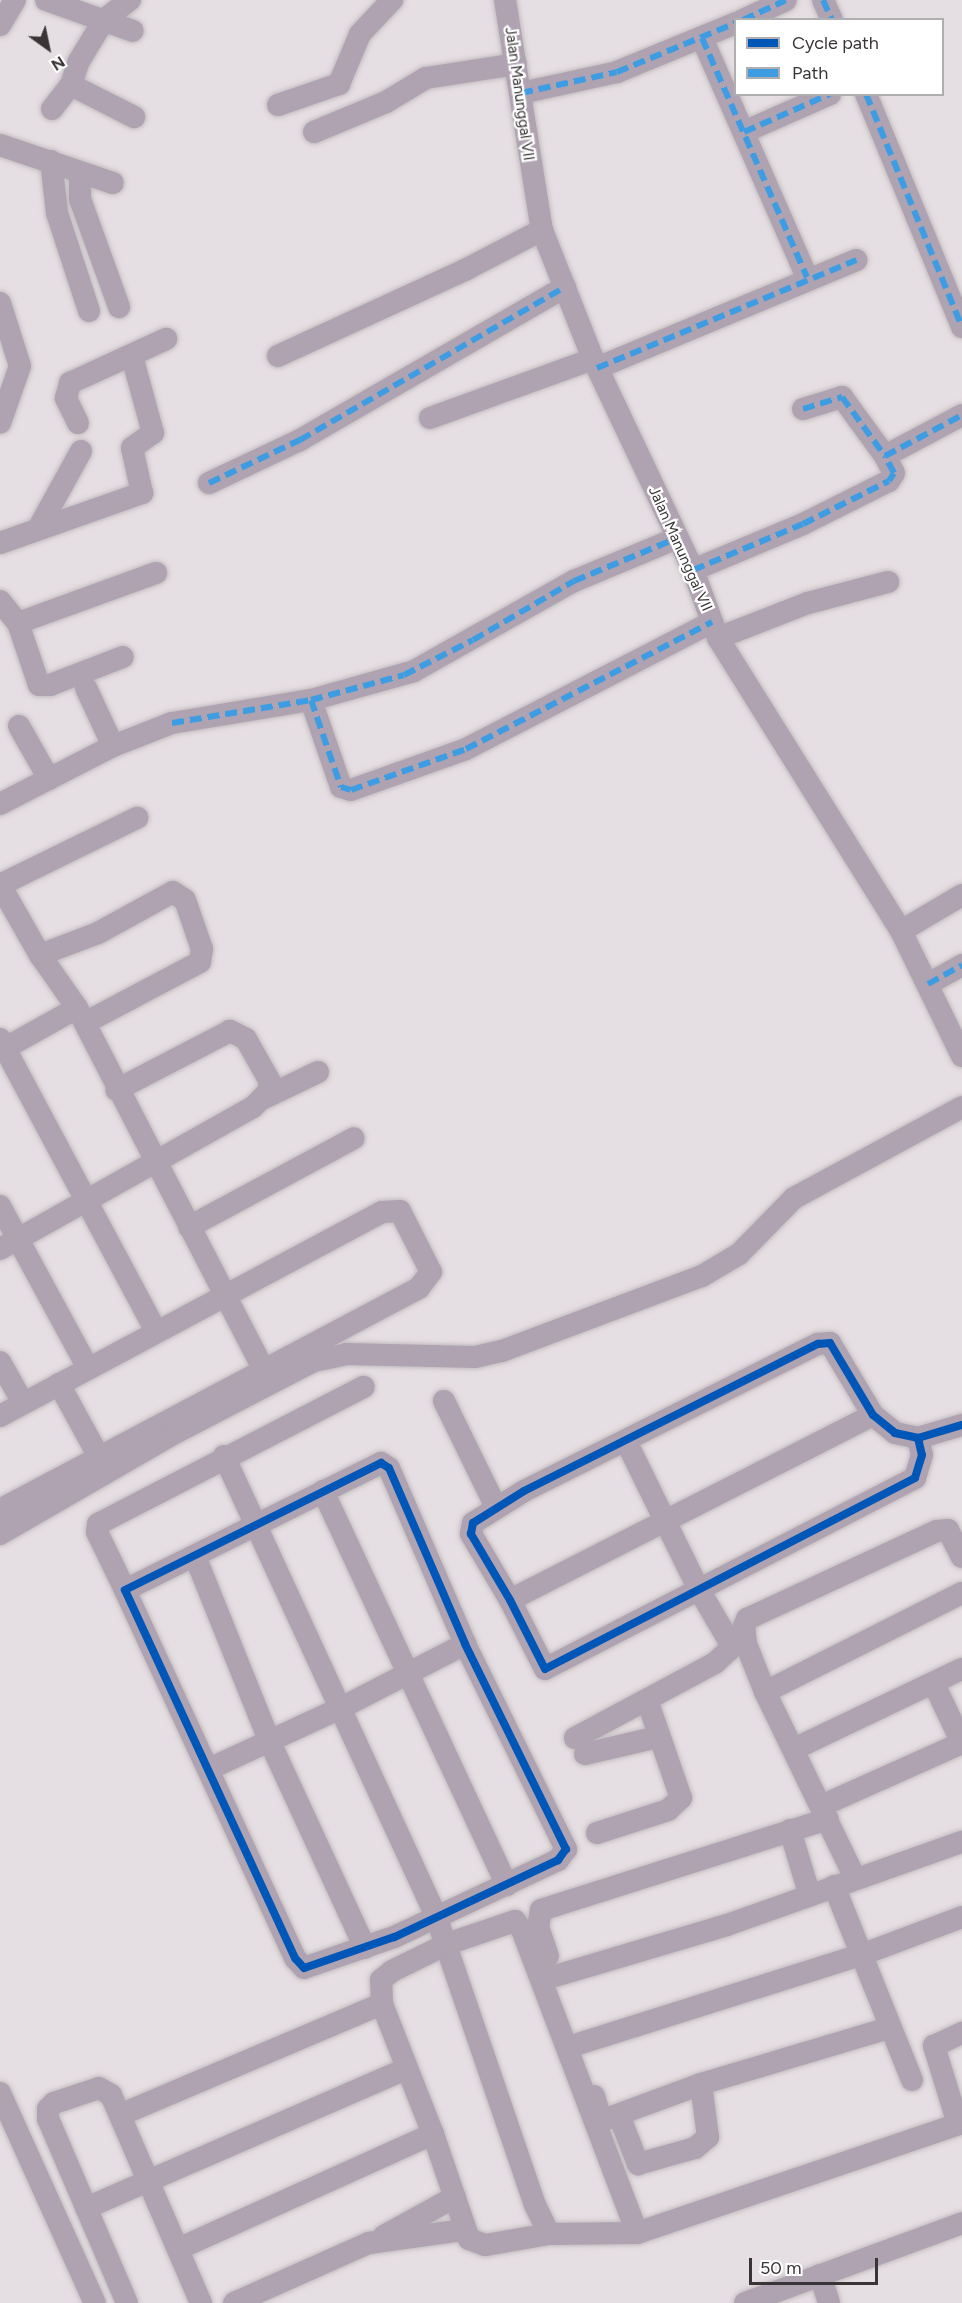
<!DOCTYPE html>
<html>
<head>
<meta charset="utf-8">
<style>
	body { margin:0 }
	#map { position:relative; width:962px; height:2303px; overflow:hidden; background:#e5dee2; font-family:Figtree,sans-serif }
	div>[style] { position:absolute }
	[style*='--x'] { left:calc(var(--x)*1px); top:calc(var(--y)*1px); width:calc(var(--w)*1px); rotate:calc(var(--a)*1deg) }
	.roads { filter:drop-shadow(0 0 2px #c2bdc0) drop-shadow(0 0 2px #c2bdc0) }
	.minor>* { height:22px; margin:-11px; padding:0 11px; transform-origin:11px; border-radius:11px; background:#afa2b1 }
	.quiet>* { height:6px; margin-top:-3px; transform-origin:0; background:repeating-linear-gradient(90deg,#3e9de2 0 12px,transparent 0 18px) }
	.cycleway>* { height:8px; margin:-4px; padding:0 4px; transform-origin:4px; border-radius:4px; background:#0057b8 }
	span { translate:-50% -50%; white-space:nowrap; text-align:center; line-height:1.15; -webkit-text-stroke:4.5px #fff; paint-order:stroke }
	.street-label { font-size:15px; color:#393537 }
	.legend { position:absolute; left:734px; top:18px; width:210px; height:78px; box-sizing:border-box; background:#fff; border:2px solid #b0aeaf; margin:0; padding:8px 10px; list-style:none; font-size:18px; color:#393537 }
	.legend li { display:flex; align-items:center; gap:12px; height:30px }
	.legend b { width:30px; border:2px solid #b0aeaf }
	.north { position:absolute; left:18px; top:18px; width:60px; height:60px; -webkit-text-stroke:4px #fff; paint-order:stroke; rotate:147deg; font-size:16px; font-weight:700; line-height:24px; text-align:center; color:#393537 }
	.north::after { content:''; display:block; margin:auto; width:21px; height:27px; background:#393537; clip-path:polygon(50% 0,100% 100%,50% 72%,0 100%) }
	.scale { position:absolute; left:749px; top:2258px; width:129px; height:27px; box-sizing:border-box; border:3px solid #393537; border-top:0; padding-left:8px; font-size:18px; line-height:21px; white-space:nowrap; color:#393537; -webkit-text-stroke:4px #fff; paint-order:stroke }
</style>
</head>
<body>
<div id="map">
	<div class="roads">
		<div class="minor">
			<div style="--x:46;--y:0;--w:92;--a:19.6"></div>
			<div style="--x:505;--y:0;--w:233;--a:80.9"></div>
			<div style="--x:542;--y:230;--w:139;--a:68.4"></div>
			<div style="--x:593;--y:359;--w:233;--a:64.6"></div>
			<div style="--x:693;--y:570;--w:72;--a:69.8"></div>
			<div style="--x:718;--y:638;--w:345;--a:58"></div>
			<div style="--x:901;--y:931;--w:139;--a:64"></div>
			<div style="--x:823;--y:0;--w:22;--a:66"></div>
			<div style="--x:743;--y:20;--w:47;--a:-24.9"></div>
			<div style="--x:0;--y:25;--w:29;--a:-59"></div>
			<div style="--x:702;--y:38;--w:261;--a:66.3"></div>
			<div style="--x:71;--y:85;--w:71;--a:26.9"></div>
			<div style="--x:521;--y:93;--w:98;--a:-12.3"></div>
			<div style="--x:617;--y:72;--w:129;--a:-22.4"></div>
			<div style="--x:866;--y:94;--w:252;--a:67.6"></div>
			<div style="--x:278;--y:105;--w:65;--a:-19"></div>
			<div style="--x:339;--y:84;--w:54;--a:-67.2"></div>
			<div style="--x:360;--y:34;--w:47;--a:-46.7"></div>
			<div style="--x:52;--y:109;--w:31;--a:-52"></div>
			<div style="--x:71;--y:85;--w:25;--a:-72"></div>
			<div style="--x:79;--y:61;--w:48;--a:-58.6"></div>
			<div style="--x:104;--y:20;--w:33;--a:-38"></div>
			<div style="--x:314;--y:132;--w:78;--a:-22.6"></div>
			<div style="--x:386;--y:102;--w:47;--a:-31"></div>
			<div style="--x:426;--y:78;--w:91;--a:-8.8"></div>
			<div style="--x:744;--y:132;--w:94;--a:-23.8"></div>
			<div style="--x:0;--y:145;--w:119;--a:18.6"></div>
			<div style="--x:51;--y:161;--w:52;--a:83.4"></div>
			<div style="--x:57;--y:213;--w:103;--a:71.9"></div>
			<div style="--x:80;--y:175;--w:24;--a:90"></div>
			<div style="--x:80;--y:199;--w:115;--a:70.1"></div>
			<div style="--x:0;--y:303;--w:66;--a:72.4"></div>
			<div style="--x:20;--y:366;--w:60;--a:109.3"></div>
			<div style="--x:278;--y:356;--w:206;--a:-24.7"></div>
			<div style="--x:465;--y:270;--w:87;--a:-27.5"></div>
			<div style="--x:597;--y:368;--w:281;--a:-22.6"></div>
			<div style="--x:803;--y:409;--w:41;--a:-17.1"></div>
			<div style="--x:842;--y:397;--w:73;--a:53.9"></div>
			<div style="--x:430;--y:418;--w:173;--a:-19.9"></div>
			<div style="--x:78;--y:423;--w:28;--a:-116"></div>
			<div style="--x:66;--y:398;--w:16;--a:-75"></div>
			<div style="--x:70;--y:383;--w:106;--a:-24.6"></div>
			<div style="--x:209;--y:483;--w:101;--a:-25.3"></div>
			<div style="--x:300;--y:440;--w:306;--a:-30"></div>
			<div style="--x:38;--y:529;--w:89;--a:-61.1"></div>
			<div style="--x:0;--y:543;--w:151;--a:-19.4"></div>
			<div style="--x:142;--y:493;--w:46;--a:-102.5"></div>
			<div style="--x:132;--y:448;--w:26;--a:-36"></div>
			<div style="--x:153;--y:433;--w:80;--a:-105.3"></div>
			<div style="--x:693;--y:570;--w:119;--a:-22.7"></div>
			<div style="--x:803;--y:524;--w:96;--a:-26.6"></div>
			<div style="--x:889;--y:481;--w:9;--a:-58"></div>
			<div style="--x:894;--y:473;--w:19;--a:-118"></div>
			<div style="--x:885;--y:456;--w:87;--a:-28"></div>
			<div style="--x:0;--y:601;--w:28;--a:51"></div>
			<div style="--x:18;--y:623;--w:65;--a:71.3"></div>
			<div style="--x:39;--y:685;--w:11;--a:0"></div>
			<div style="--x:50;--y:685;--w:78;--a:-21"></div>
			<div style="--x:18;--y:623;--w:147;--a:-19.9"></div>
			<div style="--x:718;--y:638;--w:97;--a:-21.3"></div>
			<div style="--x:808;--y:603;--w:83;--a:-14.7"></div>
			<div style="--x:86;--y:688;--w:64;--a:65"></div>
			<div style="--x:311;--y:700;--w:92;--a:71"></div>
			<div style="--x:341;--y:787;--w:10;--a:17"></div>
			<div style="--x:351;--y:790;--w:122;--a:-19.6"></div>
			<div style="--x:466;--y:749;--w:277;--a:-27.3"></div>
			<div style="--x:19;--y:726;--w:61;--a:60.5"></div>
			<div style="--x:0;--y:804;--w:127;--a:-27.2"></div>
			<div style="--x:113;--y:746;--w:63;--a:-21.3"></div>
			<div style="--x:172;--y:723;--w:141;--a:-9.4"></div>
			<div style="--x:311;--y:700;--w:107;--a:-15.7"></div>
			<div style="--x:414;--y:671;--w:184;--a:-29.4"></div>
			<div style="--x:574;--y:581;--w:109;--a:-22.6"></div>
			<div style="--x:0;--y:885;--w:81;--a:60.3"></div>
			<div style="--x:40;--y:955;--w:65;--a:55.1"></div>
			<div style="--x:77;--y:1008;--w:88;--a:150.8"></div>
			<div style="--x:0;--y:885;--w:153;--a:-26.1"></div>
			<div style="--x:901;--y:931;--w:71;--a:-30.5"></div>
			<div style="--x:40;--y:955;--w:62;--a:-20.8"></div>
			<div style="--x:98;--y:933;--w:85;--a:-28.7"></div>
			<div style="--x:173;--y:892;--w:14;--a:34"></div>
			<div style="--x:185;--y:900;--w:52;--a:70.9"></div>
			<div style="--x:202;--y:949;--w:13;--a:99"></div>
			<div style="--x:200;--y:962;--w:130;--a:152.1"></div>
			<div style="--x:928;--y:984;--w:39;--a:-29"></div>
			<div style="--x:77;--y:1008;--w:421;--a:62.7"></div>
			<div style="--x:0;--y:1039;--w:331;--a:61.9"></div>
			<div style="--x:264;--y:1098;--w:60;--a:-25.7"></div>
			<div style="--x:0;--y:1206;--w:184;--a:61.5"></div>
			<div style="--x:189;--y:1227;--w:187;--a:-28.3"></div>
			<div style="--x:0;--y:1249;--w:290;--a:-29.3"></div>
			<div style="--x:253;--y:1107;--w:23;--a:-45"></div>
			<div style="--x:269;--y:1091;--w:11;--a:-90"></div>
			<div style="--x:269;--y:1080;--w:47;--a:-119.3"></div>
			<div style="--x:246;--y:1039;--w:18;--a:-153"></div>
			<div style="--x:230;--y:1031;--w:128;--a:152.6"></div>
			<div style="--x:0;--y:1362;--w:47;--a:60.7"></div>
			<div style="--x:59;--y:1384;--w:83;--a:61.3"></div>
			<div style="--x:444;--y:1401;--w:118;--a:63.9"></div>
			<div style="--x:0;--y:1416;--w:433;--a:-28.1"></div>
			<div style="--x:382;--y:1212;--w:18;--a:-3"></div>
			<div style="--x:400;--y:1211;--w:68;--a:63.1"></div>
			<div style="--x:431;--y:1272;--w:20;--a:127"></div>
			<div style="--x:419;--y:1288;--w:474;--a:152.1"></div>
			<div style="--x:918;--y:1438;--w:17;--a:77"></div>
			<div style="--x:922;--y:1455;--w:24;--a:107"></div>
			<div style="--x:915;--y:1478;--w:416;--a:152.7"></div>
			<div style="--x:545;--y:1669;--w:77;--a:-116.9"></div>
			<div style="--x:510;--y:1600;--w:77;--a:-120.6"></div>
			<div style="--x:471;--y:1534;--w:11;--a:-80"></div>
			<div style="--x:473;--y:1523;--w:60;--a:-32.1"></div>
			<div style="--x:524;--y:1491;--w:329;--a:-26.6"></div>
			<div style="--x:818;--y:1344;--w:12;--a:-5"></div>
			<div style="--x:830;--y:1343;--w:84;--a:59.2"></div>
			<div style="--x:873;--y:1415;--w:28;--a:39"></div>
			<div style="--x:895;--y:1433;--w:24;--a:12"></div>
			<div style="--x:918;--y:1438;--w:46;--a:-16.5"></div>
			<div style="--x:224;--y:1456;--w:507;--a:65.26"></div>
			<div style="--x:436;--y:1916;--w:305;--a:71.1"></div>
			<div style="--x:535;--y:2205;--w:32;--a:64"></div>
			<div style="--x:549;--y:2234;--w:88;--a:-0.7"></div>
			<div style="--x:637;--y:2233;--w:343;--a:-18.7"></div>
			<div style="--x:381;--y:1463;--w:9;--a:32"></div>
			<div style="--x:389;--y:1468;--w:192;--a:66.6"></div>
			<div style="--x:465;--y:1644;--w:229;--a:63.8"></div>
			<div style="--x:566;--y:1849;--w:14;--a:126"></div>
			<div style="--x:558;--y:1860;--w:181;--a:154.8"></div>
			<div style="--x:394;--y:1937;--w:95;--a:161"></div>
			<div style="--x:304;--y:1968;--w:13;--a:-132"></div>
			<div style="--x:295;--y:1958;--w:405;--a:-114.8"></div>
			<div style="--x:125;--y:1590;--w:286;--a:-26.4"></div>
			<div style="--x:323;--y:1491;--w:435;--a:65"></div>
			<div style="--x:0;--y:1534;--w:202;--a:-30"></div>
			<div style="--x:175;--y:1433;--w:157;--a:-27.4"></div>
			<div style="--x:314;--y:1361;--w:33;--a:-12"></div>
			<div style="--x:346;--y:1354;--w:129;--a:1.3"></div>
			<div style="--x:475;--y:1357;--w:28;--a:-13"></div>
			<div style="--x:502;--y:1351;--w:214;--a:-20.6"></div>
			<div style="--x:702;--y:1276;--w:43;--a:-30.7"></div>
			<div style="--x:739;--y:1254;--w:78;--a:-45.5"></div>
			<div style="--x:794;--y:1198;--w:191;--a:-28.4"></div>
			<div style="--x:195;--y:1556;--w:198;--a:68.1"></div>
			<div style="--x:269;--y:1740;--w:229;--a:65.2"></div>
			<div style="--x:125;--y:1590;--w:64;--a:-115.8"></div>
			<div style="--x:97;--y:1532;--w:8;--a:-83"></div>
			<div style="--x:98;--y:1524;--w:299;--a:-27.3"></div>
			<div style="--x:510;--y:1600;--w:407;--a:-27"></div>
			<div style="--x:934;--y:1684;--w:65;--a:64.6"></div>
			<div style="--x:765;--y:1692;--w:220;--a:-26.7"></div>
			<div style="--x:575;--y:1738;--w:159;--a:-28.2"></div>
			<div style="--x:715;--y:1663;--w:19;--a:-43"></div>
			<div style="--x:729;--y:1650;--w:9;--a:-90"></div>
			<div style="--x:729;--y:1641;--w:61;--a:-120.3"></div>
			<div style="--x:698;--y:1588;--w:164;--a:-116.1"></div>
			<div style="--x:794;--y:1749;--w:186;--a:-25.5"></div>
			<div style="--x:585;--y:1754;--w:75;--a:-13.1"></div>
			<div style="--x:211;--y:1768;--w:143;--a:-24.8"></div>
			<div style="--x:341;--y:1708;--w:140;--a:-27.3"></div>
			<div style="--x:821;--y:1806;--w:154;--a:-24.1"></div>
			<div style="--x:790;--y:1830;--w:66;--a:73.2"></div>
			<div style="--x:597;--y:1833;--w:75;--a:-17.9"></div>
			<div style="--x:668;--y:1810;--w:18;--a:-43"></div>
			<div style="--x:681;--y:1798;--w:104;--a:-109.1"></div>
			<div style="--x:855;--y:1878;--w:207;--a:-115.8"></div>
			<div style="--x:765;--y:1692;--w:52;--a:-111.6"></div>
			<div style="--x:746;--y:1644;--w:18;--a:-96"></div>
			<div style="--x:744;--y:1626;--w:8;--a:-67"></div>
			<div style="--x:747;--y:1619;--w:209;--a:-24.9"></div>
			<div style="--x:937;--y:1531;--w:11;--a:-5"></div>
			<div style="--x:948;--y:1530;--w:30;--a:63"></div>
			<div style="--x:834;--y:1886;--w:209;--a:68.1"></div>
			<div style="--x:548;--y:1956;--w:31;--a:-109"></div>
			<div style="--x:538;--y:1927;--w:17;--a:-80"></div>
			<div style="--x:541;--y:1910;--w:301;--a:-17.6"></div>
			<div style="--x:555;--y:1976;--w:179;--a:-16.5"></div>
			<div style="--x:727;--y:1925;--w:249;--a:-19.5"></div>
			<div style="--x:578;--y:2044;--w:297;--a:-17.5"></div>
			<div style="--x:861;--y:1955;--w:108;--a:-20.6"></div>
			<div style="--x:0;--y:2093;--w:230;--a:65.7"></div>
			<div style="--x:594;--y:2096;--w:21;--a:73"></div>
			<div style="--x:600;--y:2116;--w:7;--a:27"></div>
			<div style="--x:606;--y:2119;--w:101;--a:-20.2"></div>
			<div style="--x:701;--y:2084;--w:196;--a:-16.6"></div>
			<div style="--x:120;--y:2115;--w:285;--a:-23"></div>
			<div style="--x:619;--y:2115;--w:53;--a:68.8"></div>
			<div style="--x:638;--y:2164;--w:59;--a:-15.7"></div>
			<div style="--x:695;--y:2148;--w:17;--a:-40"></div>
			<div style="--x:708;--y:2137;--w:53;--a:-97.5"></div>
			<div style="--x:958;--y:2124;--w:82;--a:-107.1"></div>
			<div style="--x:934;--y:2046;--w:31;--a:-25"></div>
			<div style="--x:86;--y:2208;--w:349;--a:-23.5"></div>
			<div style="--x:549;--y:2234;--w:65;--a:170.2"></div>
			<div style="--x:485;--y:2245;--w:17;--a:-159"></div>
			<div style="--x:469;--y:2239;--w:111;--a:-108.9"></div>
			<div style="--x:433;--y:2134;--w:140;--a:-111.4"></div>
			<div style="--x:382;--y:2004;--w:24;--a:-92"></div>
			<div style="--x:381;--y:1980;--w:14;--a:-39"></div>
			<div style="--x:392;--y:1971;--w:61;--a:-26.1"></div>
			<div style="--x:447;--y:1944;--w:72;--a:-18.7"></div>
			<div style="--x:515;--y:1921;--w:11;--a:52"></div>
			<div style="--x:522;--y:1930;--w:324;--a:69.2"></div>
			<div style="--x:384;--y:2236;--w:81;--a:-28.8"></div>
			<div style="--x:178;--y:2249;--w:280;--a:-24.3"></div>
			<div style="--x:820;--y:2275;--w:29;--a:72"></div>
			<div style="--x:127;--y:2303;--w:200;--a:-113.2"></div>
			<div style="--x:48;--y:2119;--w:10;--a:-90"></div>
			<div style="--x:48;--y:2109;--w:8;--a:-45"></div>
			<div style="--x:54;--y:2103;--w:47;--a:-18.4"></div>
			<div style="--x:99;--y:2088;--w:14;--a:30"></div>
			<div style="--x:111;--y:2095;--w:227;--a:66.6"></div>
			<div style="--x:234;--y:2303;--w:148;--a:-24"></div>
			<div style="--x:369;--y:2243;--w:96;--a:-7.8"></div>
			<div style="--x:745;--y:2303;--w:231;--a:-20.2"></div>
		</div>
	</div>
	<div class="quiet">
		<div style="--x:823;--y:0;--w:22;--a:66"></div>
		<div style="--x:743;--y:20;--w:47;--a:-24.9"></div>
		<div style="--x:702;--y:38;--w:261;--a:66.3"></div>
		<div style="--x:521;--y:93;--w:98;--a:-12.3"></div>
		<div style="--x:617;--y:72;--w:129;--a:-22.4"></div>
		<div style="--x:866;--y:94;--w:252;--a:67.6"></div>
		<div style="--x:744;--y:132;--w:94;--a:-23.8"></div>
		<div style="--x:597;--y:368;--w:281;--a:-22.6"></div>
		<div style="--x:803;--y:409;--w:41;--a:-17.1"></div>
		<div style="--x:842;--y:397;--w:73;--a:53.9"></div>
		<div style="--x:209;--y:483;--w:101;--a:-25.3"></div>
		<div style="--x:300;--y:440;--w:306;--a:-30"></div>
		<div style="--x:693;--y:570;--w:119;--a:-22.7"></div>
		<div style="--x:803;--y:524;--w:96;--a:-26.6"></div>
		<div style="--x:889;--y:481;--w:9;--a:-58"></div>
		<div style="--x:894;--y:473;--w:19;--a:-118"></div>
		<div style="--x:885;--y:456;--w:87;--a:-28"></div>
		<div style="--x:311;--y:700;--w:92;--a:71"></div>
		<div style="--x:341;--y:787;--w:10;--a:17"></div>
		<div style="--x:351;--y:790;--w:122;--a:-19.6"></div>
		<div style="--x:466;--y:749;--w:277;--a:-27.3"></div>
		<div style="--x:172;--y:723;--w:141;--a:-9.4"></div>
		<div style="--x:311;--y:700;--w:96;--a:-15"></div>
		<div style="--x:404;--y:675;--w:77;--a:-26.9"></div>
		<div style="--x:473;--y:640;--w:117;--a:-30.3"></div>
		<div style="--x:574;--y:581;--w:109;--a:-22.6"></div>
		<div style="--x:928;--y:984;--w:39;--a:-29"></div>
	</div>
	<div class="cycleway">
		<div style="--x:918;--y:1438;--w:17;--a:77"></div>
		<div style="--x:922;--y:1455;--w:24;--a:107"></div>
		<div style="--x:915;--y:1478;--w:416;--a:152.7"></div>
		<div style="--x:545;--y:1669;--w:77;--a:-116.9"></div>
		<div style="--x:510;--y:1600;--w:77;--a:-120.6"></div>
		<div style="--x:471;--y:1534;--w:11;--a:-80"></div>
		<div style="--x:473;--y:1523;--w:60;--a:-32.1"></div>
		<div style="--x:524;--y:1491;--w:329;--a:-26.6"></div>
		<div style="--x:818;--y:1344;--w:12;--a:-5"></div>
		<div style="--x:830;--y:1343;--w:84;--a:59.2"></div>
		<div style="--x:873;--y:1415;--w:28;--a:39"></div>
		<div style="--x:895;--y:1433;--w:24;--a:12"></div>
		<div style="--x:918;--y:1438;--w:46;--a:-16.5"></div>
		<div style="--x:381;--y:1463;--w:9;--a:32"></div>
		<div style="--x:389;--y:1468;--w:192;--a:66.6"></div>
		<div style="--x:465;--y:1644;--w:229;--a:63.8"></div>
		<div style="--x:566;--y:1849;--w:14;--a:126"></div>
		<div style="--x:558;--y:1860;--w:181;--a:154.8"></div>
		<div style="--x:394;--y:1937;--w:95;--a:161"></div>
		<div style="--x:304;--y:1968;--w:13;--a:-132"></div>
		<div style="--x:295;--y:1958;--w:405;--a:-114.8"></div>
		<div style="--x:125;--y:1590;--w:286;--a:-26.4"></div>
	</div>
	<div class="street-label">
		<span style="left:519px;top:94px;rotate:82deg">Jalan Manunggal VII</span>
		<span style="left:680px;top:549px;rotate:66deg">Jalan Manunggal VII</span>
	</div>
	<ul class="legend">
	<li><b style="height:8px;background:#0057b8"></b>Cycle path</li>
	<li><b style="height:8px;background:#3e9de2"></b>Path</li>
	</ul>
	<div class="north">N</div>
	<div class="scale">50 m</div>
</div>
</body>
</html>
